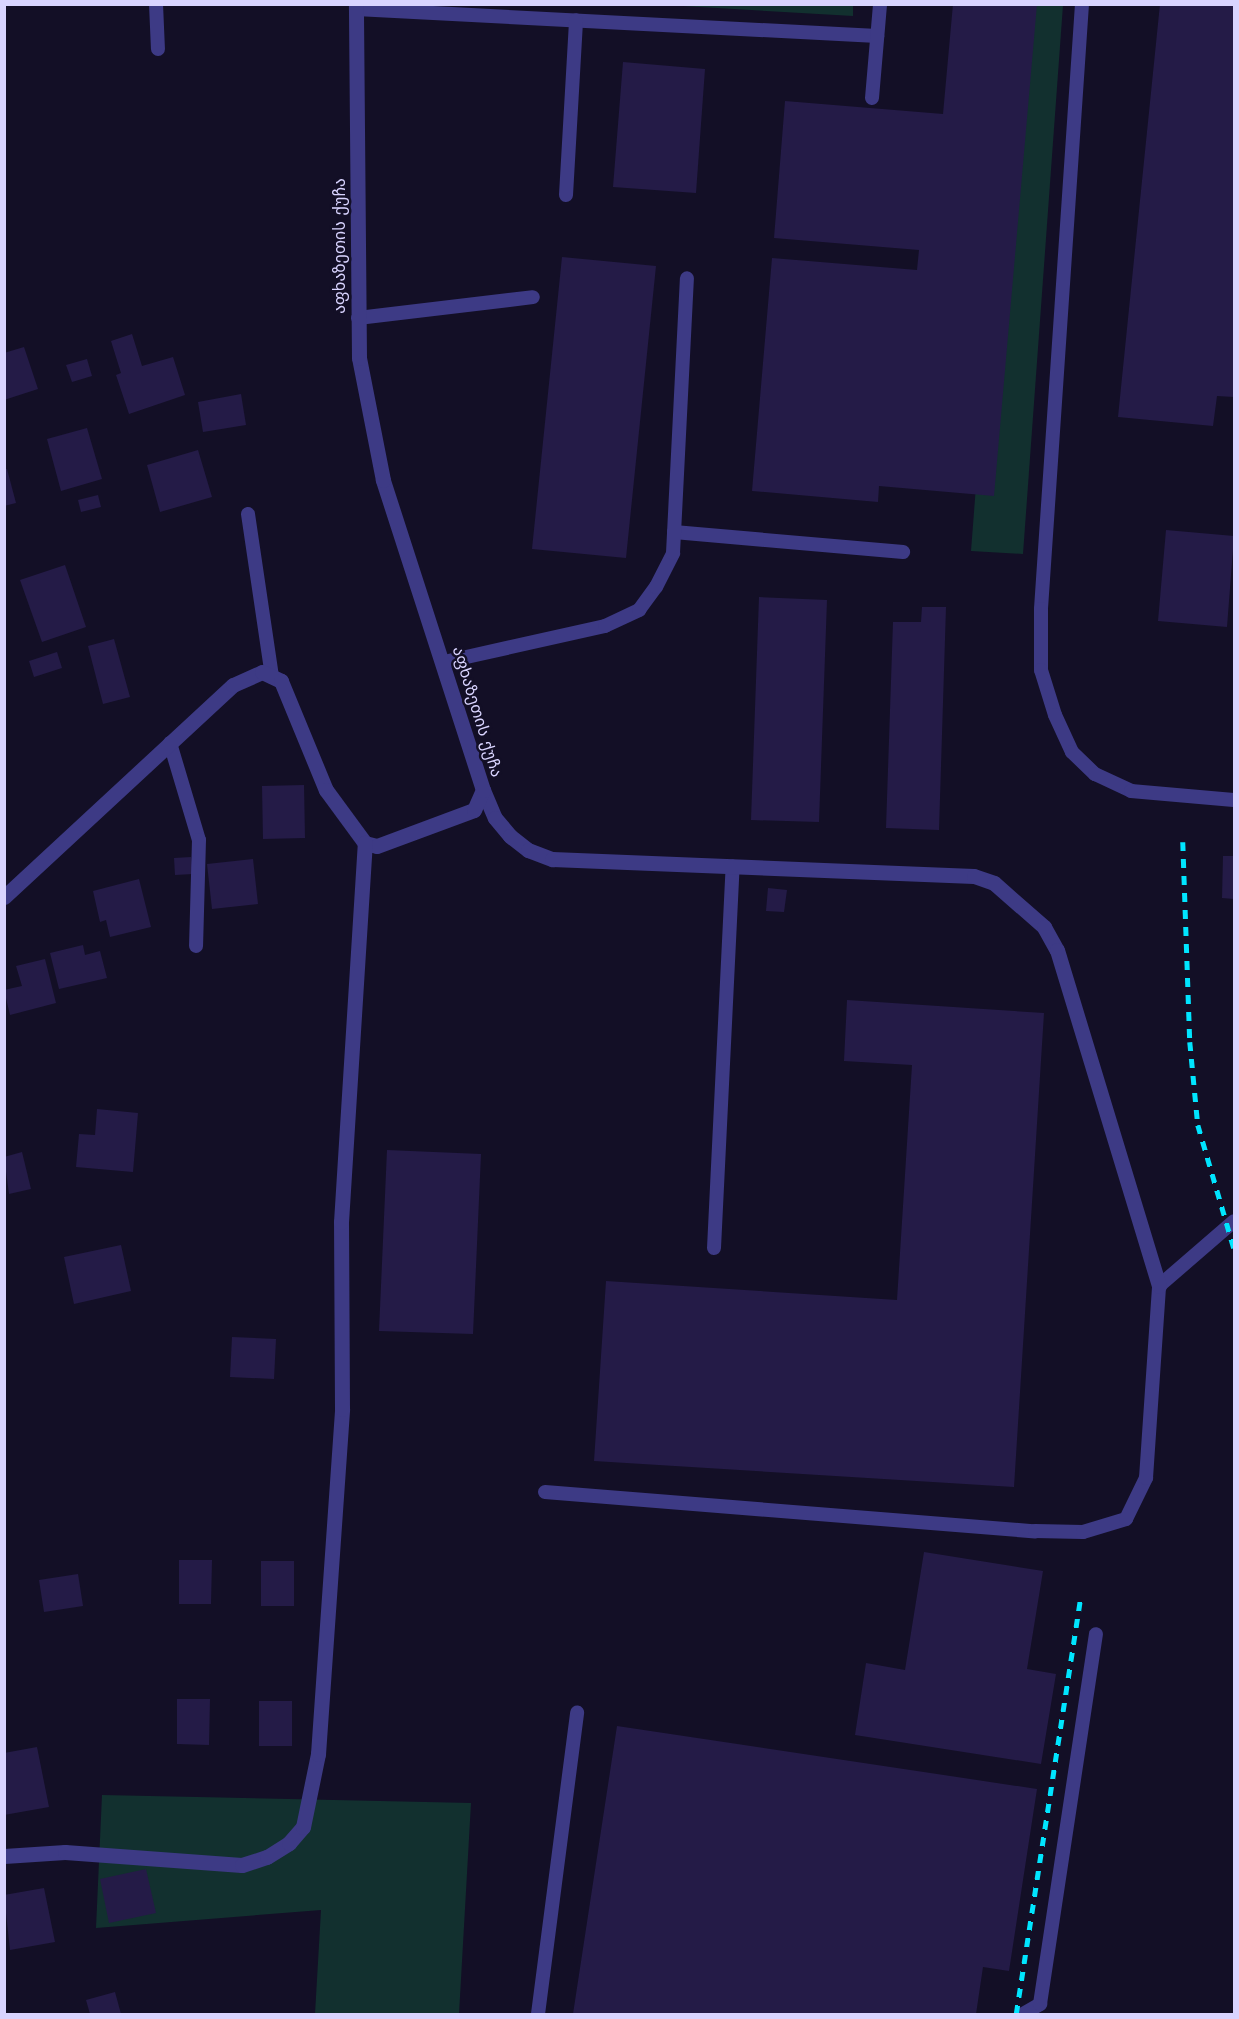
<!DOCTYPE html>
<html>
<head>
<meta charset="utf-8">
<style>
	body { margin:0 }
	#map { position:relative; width:1239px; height:2019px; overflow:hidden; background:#130f26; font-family:"Work Sans","Noto Sans Georgian",sans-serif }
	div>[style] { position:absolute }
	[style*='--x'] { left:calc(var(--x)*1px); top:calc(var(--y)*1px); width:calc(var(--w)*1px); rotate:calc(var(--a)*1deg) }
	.green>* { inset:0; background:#12302f }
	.building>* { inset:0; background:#241b47 }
	.service>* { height:14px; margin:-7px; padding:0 7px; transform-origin:7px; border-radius:7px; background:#3d3a85 }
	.minor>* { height:15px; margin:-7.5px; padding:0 7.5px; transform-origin:7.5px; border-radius:7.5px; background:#3d3a85 }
	.rail>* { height:4.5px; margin-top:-2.25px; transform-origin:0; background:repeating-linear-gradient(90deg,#00e5ff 0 9px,transparent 0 17px) }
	span { translate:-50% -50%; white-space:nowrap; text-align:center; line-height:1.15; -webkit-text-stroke:5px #130f26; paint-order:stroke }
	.street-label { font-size:16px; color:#d9d4ff }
	.frame { position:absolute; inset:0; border:6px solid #d9d4ff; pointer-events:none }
</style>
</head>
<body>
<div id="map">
	<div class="green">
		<div style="clip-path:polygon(666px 5px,853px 5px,853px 16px)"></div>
		<div style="clip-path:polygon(1013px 5px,1063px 5px,1023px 554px,971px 551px)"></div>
		<div style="clip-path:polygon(102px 1795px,471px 1803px,459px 2014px,315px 2014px,321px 1910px,96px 1928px)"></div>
	</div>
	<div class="building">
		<div style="clip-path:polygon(953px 4px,1037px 4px,994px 496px,879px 486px,878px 502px,752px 491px,772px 258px,917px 270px,919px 250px,774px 238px,785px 101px,943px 114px)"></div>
		<div style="clip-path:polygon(1160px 4px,1234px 4px,1234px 397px,1217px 396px,1213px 426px,1118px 417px)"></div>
		<div style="clip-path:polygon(623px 62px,705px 69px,696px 193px,613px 187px)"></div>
		<div style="clip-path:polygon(562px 257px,656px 266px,626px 558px,532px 549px)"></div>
		<div style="clip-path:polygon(132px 334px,142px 366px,173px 357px,185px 395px,129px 414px,116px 375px,121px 373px,111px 341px)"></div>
		<div style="clip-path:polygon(24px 347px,38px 389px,4px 400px,4px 353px)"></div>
		<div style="clip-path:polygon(87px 359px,92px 376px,72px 382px,66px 365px)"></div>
		<div style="clip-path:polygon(241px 394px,246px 425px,203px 432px,198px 402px)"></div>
		<div style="clip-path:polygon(87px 428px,102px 479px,61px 491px,47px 439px)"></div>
		<div style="clip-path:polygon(198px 450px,212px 497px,160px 512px,147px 465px)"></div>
		<div style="clip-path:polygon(7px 469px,16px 503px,4px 506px,4px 470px)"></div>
		<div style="clip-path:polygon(98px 495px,101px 507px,81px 512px,78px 500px)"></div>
		<div style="clip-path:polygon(1166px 530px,1234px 536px,1227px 627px,1158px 621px)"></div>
		<div style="clip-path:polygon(65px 565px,86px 627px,42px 642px,20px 580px)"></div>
		<div style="clip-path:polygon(759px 597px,827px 600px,819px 822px,751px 820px)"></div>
		<div style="clip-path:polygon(922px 607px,946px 607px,939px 830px,886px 828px,893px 622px,921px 622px)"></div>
		<div style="clip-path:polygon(114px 639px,130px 697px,103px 704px,88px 646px)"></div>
		<div style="clip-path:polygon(57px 652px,62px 668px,34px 677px,29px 661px)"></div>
		<div style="clip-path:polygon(304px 785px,305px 838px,263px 839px,262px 786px)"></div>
		<div style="clip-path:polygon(1223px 856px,1234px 856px,1234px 899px,1222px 898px)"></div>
		<div style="clip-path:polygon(191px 857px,193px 874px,175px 875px,174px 858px)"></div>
		<div style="clip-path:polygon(253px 859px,258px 904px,212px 909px,207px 864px)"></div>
		<div style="clip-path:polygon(139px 879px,151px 927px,110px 937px,106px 920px,100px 922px,93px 891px)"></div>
		<div style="clip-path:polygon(768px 888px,787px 890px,784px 912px,766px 911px)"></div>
		<div style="clip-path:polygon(83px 945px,85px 955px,100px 951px,107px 978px,59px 989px,50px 953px)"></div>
		<div style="clip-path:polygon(45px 959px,56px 1003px,10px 1015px,4px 990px,22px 986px,16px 966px)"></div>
		<div style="clip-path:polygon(847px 1000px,1044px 1013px,1014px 1487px,594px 1461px,606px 1281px,897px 1300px,912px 1065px,844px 1061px)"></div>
		<div style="clip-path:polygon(97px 1109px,138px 1113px,133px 1172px,76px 1167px,79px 1134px,95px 1135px)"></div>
		<div style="clip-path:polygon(387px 1150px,481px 1154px,473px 1334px,379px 1331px)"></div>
		<div style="clip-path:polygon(22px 1152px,31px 1189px,9px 1194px,4px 1157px)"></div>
		<div style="clip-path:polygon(121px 1245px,131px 1291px,74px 1304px,64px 1257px)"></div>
		<div style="clip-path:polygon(232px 1337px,276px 1339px,274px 1379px,230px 1377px)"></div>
		<div style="clip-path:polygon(924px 1552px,1043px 1571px,1027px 1669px,1056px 1674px,1041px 1764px,855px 1735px,866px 1663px,905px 1670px)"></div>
		<div style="clip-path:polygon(179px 1560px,212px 1560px,211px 1604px,179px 1604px)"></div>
		<div style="clip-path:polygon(261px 1561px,294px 1561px,294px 1606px,261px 1606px)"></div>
		<div style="clip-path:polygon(78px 1574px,83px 1606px,44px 1612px,39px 1580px)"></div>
		<div style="clip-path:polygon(177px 1699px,210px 1699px,209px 1745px,177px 1744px)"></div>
		<div style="clip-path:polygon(259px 1701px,292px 1701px,292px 1746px,259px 1746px)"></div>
		<div style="clip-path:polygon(617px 1726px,1037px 1789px,1009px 1971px,983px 1967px,976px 2014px,573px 2014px)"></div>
		<div style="clip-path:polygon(37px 1747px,49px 1807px,4px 1815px,4px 1753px)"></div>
		<div style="clip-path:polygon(146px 1869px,156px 1913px,109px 1923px,100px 1879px)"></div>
		<div style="clip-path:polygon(44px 1888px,55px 1942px,10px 1950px,4px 1895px)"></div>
		<div style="clip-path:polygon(115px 1992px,121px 2014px,90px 2014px,86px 2000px)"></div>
	</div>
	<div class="service">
		<div style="--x:156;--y:4;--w:45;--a:87.5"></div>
		<div style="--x:1082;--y:4;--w:606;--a:93.88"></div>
		<div style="--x:1041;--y:609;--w:61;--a:90"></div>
		<div style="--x:1041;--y:670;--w:47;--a:72.7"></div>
		<div style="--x:1055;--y:715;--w:41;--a:65.3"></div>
		<div style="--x:1072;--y:752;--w:32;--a:44"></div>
		<div style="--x:1095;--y:774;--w:40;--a:25"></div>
		<div style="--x:1131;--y:791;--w:103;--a:5"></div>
		<div style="--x:356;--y:9;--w:522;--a:2.97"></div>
		<div style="--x:872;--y:98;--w:94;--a:-85.1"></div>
		<div style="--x:566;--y:195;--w:175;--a:-86.7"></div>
		<div style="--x:358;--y:318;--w:176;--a:-6.8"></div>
		<div style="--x:248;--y:514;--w:165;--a:81.6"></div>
		<div style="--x:674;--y:532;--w:230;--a:5"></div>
		<div style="--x:444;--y:662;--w:165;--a:-12.6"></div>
		<div style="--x:605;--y:626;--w:38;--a:-25"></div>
		<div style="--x:639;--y:610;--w:29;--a:-54"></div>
		<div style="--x:656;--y:587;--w:38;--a:-63"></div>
		<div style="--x:673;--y:553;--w:275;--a:-87.1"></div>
		<div style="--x:170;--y:743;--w:101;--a:73.4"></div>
		<div style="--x:199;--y:840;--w:106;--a:91.6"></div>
		<div style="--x:714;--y:1248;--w:382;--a:-87.2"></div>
		<div style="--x:545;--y:1492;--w:492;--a:4.6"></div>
		<div style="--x:1035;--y:1531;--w:48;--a:1.2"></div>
		<div style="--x:1083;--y:1532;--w:45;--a:-16.8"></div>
		<div style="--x:1126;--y:1519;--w:46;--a:-64"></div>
		<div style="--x:1146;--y:1478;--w:192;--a:-86.1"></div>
		<div style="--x:1159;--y:1286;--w:99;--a:-40.9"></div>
		<div style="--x:538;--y:2014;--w:304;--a:-82.6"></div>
		<div style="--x:1023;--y:2014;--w:20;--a:-30"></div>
		<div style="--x:1040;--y:2004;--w:374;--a:-81.4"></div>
	</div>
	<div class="minor">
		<div style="--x:483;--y:790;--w:30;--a:67"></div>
		<div style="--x:495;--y:818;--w:23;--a:50"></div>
		<div style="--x:510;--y:836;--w:23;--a:38"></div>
		<div style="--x:528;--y:850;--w:26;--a:21"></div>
		<div style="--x:552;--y:859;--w:422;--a:2.3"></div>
		<div style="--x:974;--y:876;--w:21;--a:19"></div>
		<div style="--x:994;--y:883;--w:67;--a:41.3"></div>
		<div style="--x:1044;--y:927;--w:26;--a:61"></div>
		<div style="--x:1057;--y:950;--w:351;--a:73.1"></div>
		<div style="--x:4;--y:897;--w:312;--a:-42.8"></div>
		<div style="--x:233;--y:685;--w:32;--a:-24"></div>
		<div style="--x:262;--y:672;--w:21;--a:25"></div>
		<div style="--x:281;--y:681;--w:118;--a:67.6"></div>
		<div style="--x:326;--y:790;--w:66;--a:53.7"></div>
		<div style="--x:365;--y:843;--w:12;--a:14"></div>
		<div style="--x:377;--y:846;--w:103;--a:-20.4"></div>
		<div style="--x:474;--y:810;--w:22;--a:-66"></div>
		<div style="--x:483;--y:790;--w:326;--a:-107.9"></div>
		<div style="--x:383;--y:480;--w:124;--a:-101.1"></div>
		<div style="--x:359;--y:358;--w:354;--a:-90.5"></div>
		<div style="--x:4;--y:1856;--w:61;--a:-3.8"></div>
		<div style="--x:65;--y:1852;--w:177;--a:4.2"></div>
		<div style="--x:242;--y:1865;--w:26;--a:-18"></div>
		<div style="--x:267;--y:1857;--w:26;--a:-32"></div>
		<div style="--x:289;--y:1843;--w:21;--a:-49"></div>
		<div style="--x:303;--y:1827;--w:75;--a:-78.4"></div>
		<div style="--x:318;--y:1754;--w:346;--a:-86"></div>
		<div style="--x:342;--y:1409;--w:187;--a:-90.3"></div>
		<div style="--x:341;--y:1222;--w:380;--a:-86.4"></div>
	</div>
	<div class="rail">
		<div style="--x:1183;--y:842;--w:200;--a:88"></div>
		<div style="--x:1190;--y:1042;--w:83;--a:84.5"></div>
		<div style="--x:1198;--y:1125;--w:128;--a:73.7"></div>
		<div style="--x:1016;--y:2014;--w:418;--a:-81.2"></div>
	</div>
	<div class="street-label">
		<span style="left:340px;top:246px;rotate:-90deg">აფხაზეთის ქუჩა</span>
		<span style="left:477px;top:712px;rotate:73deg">აფხაზეთის ქუჩა</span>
	</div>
	<div class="frame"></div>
</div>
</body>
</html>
